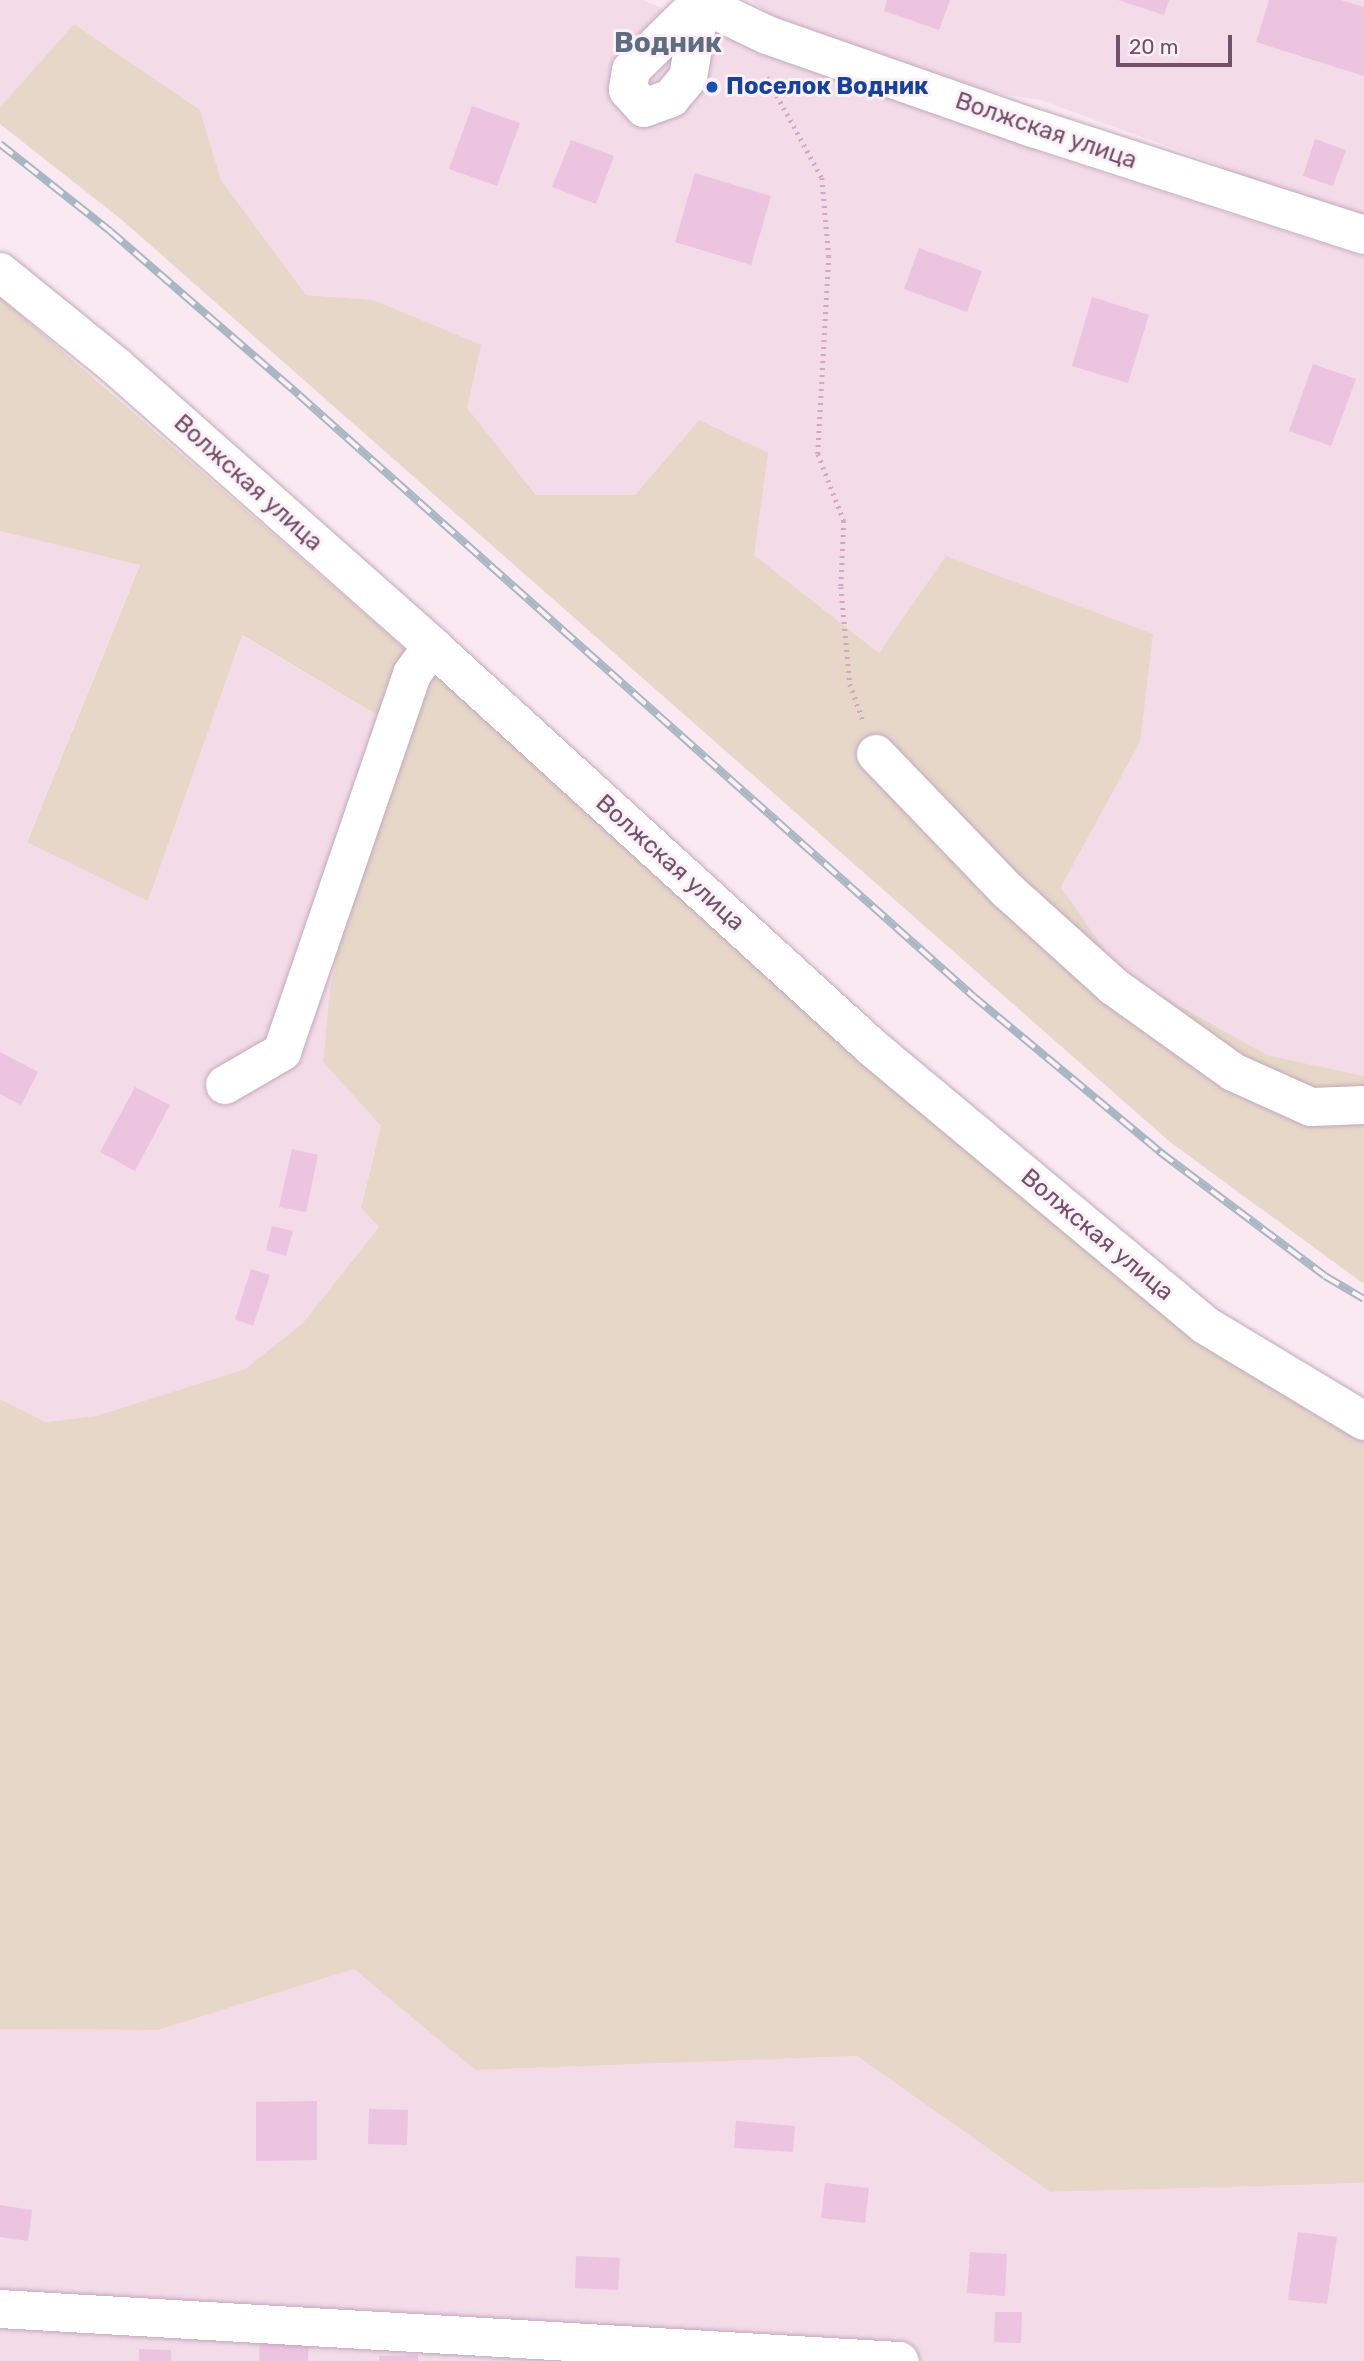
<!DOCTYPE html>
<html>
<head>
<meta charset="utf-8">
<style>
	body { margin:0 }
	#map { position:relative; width:1364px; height:2361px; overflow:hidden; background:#fae9f1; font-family:Rubik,sans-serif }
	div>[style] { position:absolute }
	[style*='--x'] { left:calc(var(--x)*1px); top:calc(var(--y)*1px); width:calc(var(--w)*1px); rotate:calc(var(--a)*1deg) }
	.residential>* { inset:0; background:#f3dbe8 }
	.green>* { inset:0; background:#e6d7c9 }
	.building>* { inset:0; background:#ecc4e0 }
	.path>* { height:4.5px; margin-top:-2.25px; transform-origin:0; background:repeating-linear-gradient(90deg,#d1a7c5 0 2px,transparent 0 7px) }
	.roads { filter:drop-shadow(0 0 2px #c3a8bb) drop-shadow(0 0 2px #c3a8bb) }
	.minor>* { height:38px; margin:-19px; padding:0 19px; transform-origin:19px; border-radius:19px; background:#fff }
	.rail>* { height:8px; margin-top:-4px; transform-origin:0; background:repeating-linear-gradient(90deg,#fdeff6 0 16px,#a8b7c3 0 32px); box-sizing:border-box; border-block:2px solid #a8b7c3 }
	.dots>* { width:19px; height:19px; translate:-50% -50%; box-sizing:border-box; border:4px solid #fdeff6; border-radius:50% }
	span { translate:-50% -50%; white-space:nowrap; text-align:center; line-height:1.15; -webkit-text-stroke:6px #fdeff6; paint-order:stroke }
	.transit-label { font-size:24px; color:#164399; font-weight:700 }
	.left { translate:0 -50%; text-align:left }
	.street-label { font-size:24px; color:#715069 }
	.quarter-label { font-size:28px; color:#5e6d80; font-weight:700 }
	.scale { position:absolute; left:1116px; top:35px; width:116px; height:32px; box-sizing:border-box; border:4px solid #715069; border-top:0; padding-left:9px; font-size:21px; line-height:24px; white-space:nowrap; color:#715069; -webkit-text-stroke:5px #fdeff6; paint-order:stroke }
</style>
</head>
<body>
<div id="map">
	<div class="residential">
		<div style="clip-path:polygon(0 0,643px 0,795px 64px,909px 100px,1050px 156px,1364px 257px,1364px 1076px,1267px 1055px,1121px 973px,1061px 887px,1140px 742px,879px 653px,754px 555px,699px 420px,635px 495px,537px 495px,373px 300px,306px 295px,221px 180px,200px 110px,74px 24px,0 107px)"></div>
		<div style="clip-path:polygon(751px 0,1364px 0,1364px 220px,1262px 189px,1214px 163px,1040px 100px,954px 86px,769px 14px)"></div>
		<div style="clip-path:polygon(0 531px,140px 564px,27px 841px,148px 901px,241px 635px,384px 719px,330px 989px,323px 1062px,381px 1126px,361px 1208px,379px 1227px,303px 1323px,245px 1369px,96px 1416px,46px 1422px,0 1399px)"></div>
		<div style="clip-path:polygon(354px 1969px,475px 2070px,857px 2056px,1050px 2192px,1364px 2183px,1364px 2361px,0 2361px,0 2029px,158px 2030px)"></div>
	</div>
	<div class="green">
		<div style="clip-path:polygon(74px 24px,200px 110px,221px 180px,306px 295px,373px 300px,481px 345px,467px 408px,536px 495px,635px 495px,699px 420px,768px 453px,754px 555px,879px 653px,946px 556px,1153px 634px,1140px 742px,1061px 887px,1121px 973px,1267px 1055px,1364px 1076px,1364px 1284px,1170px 1142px,122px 220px,0 124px,0 107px)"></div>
		<div style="clip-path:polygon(0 297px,1204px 1342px,1364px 1440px,1364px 2183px,1050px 2192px,857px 2056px,475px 2070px,354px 1969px,158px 2030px,0 2029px,0 1399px,46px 1422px,96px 1416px,245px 1369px,303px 1323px,379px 1227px,361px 1208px,381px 1126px,323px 1062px,330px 989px,384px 719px,242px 635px,148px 901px,27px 842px,140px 565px,0 531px)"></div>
	</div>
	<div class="building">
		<div style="clip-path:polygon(887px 0,950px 0,939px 30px,884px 11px)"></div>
		<div style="clip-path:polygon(1118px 0,1169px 0,1164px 15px)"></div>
		<div style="clip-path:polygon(1269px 0,1341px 0,1364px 7px,1364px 76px,1256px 42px)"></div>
		<div style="clip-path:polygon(472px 106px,520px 123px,497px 186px,449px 169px)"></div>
		<div style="clip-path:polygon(1315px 139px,1346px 150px,1333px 186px,1303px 176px)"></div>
		<div style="clip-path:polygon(571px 140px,614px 156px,596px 204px,552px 187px)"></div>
		<div style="clip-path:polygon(695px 173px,771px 196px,751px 265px,675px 242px)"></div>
		<div style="clip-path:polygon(919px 248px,982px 271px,967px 312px,904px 289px)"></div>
		<div style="clip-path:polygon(1092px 297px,1149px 315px,1128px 383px,1072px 366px)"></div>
		<div style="clip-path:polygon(1313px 364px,1356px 379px,1331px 446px,1289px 431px)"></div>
		<div style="clip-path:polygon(0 1052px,38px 1072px,21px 1105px,0 1094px)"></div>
		<div style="clip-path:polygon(135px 1087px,170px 1105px,135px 1171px,100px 1152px)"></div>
		<div style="clip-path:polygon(292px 1149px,318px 1155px,306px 1212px,279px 1207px)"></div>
		<div style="clip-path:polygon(272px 1226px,293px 1231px,286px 1256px,266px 1250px)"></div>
		<div style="clip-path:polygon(251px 1269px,270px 1275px,253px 1326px,235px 1319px)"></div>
		<div style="clip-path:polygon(317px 2101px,317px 2160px,256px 2161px,256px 2102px)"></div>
		<div style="clip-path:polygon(369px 2109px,408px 2110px,407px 2145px,368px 2144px)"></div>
		<div style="clip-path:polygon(736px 2121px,795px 2126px,793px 2152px,734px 2148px)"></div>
		<div style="clip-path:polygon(825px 2183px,869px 2188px,865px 2223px,821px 2218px)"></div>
		<div style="clip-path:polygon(0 2205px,32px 2210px,28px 2241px,0 2237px)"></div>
		<div style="clip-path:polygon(1298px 2232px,1337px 2237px,1327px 2304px,1288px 2300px)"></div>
		<div style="clip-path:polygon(970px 2252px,1007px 2254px,1005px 2296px,967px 2293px)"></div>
		<div style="clip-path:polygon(576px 2256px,620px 2258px,618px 2290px,575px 2288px)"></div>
		<div style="clip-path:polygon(995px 2312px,1022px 2312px,1021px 2343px,994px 2342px)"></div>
		<div style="clip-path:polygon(260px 2339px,309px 2341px,308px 2361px,259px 2361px)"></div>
		<div style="clip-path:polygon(139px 2349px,171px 2350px,171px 2361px,139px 2361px)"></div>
		<div style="clip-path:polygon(418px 2355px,418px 2361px,379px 2361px,379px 2356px)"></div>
	</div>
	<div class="path">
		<div style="--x:767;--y:77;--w:115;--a:61.4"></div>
		<div style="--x:822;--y:178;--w:78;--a:84.9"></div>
		<div style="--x:829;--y:256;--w:198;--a:93.2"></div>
		<div style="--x:818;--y:454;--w:72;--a:68.8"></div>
		<div style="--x:844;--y:521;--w:66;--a:92.6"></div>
		<div style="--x:841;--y:587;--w:97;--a:84.7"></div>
		<div style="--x:850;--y:684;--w:38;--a:70"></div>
	</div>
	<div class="roads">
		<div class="minor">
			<div style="--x:694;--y:0;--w:81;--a:25.6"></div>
			<div style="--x:767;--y:35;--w:285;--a:19.3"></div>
			<div style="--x:1036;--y:129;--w:345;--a:17.9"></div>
			<div style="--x:699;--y:3;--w:95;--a:135.4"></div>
			<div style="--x:631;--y:70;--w:20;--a:99"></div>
			<div style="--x:628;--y:90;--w:24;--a:48"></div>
			<div style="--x:644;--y:108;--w:29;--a:-20"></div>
			<div style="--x:671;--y:98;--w:26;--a:-50"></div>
			<div style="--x:688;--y:78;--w:79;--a:-80.5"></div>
			<div style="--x:0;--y:272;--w:149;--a:39"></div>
			<div style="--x:116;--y:366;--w:422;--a:41.5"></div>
			<div style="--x:432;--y:646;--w:598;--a:42.36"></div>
			<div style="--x:874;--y:1049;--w:431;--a:39.8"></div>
			<div style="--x:1205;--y:1325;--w:186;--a:31.1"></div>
			<div style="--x:876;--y:754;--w:190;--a:46.1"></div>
			<div style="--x:1008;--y:891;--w:142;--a:42.1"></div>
			<div style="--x:1113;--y:986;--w:148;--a:35.6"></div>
			<div style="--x:1233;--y:1072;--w:85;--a:24.2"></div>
			<div style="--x:1311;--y:1107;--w:53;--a:-2.2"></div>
			<div style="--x:225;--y:1085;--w:66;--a:-30.1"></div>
			<div style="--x:282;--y:1052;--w:400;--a:-71"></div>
			<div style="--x:412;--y:674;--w:34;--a:-54"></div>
			<div style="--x:0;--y:2309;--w:901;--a:3.31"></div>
		</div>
	</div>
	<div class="rail">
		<div style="--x:0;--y:144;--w:140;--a:38.3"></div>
		<div style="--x:110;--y:231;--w:250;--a:40.9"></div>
		<div style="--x:299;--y:395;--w:903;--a:41.72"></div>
		<div style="--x:973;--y:996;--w:244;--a:39.8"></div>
		<div style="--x:1160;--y:1152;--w:206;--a:36.9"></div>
		<div style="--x:1325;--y:1276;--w:45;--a:30.5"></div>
	</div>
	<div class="dots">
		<div style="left:712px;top:87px;background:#1a4fb4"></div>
	</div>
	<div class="transit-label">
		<span class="left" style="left:726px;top:87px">Поселок Водник</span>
	</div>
	<div class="street-label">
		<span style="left:1046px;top:131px;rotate:19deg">Волжская улица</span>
		<span style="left:248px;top:483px;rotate:42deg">Волжская улица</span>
		<span style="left:670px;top:863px;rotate:42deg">Волжская улица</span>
		<span style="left:1097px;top:1235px;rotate:40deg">Волжская улица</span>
	</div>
	<div class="quarter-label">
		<span style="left:668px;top:43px">Водник</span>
	</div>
	<div class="scale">20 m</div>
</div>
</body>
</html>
